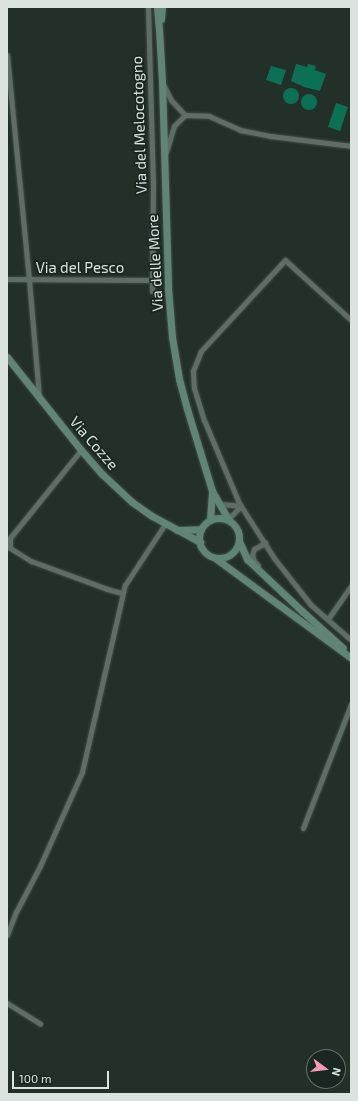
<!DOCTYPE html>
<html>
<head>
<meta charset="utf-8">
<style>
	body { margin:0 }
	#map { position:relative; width:358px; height:1101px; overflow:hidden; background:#23302a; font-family:"Exo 2",sans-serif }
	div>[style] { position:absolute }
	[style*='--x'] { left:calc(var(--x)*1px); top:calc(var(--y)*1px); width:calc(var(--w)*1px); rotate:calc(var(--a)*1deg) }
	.water>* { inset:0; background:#0c7054 }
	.round { border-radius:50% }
	.roads { filter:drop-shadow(0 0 1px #424d48) drop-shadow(0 0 1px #424d48) }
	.street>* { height:5px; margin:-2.5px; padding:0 2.5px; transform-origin:2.5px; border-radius:2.5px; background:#5f6d67 }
	.secondary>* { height:7px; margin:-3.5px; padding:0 3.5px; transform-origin:3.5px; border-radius:3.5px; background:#608476 }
	.secondary>.ring { margin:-3.5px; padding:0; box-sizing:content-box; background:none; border:7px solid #608476; border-radius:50% }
	span { translate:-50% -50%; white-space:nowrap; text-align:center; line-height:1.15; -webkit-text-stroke:3.5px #192621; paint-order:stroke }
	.street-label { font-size:15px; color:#dbe3df }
	.frame { position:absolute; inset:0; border:8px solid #dbe3df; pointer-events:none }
	.north { position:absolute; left:306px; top:1049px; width:40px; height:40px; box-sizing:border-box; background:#192621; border:1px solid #67726d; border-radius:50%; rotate:105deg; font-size:11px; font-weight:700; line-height:16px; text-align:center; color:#dbe3df }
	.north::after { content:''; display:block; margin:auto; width:14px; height:18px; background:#f19ab4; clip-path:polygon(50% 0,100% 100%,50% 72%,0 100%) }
	.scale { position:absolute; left:12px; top:1071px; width:97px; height:18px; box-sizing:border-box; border:2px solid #dbe3df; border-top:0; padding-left:5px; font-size:12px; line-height:14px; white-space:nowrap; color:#dbe3df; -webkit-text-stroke:3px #192621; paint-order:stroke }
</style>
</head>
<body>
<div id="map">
	<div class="water">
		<div style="clip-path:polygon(296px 64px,307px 67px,308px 64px,316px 66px,315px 70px,326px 74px,320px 91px,304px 87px,291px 81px)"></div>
		<div style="clip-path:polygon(271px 66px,286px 70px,281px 85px,266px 80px)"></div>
		<div class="round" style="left:283px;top:88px;width:16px;height:16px"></div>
		<div class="round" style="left:301px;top:94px;width:16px;height:16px"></div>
		<div style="clip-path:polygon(336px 103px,348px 107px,340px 131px,328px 127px)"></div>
	</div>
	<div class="roads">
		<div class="street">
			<div style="--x:148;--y:7;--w:176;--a:88.4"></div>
			<div style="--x:153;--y:183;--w:108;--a:90.5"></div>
			<div style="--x:7;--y:55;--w:226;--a:84.4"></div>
			<div style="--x:29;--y:280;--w:116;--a:85.1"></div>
			<div style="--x:163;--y:84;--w:18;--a:63"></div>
			<div style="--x:171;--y:100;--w:21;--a:47"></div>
			<div style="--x:185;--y:115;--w:16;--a:135"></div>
			<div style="--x:174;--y:126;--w:28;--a:107"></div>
			<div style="--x:185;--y:115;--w:24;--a:2"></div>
			<div style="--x:209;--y:116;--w:34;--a:24"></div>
			<div style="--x:240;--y:130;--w:32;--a:11"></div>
			<div style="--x:271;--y:136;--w:81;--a:7.1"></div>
			<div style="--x:7;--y:279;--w:145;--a:0.4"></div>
			<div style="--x:351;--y:320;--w:89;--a:-137.7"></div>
			<div style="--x:285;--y:260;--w:124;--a:132.7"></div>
			<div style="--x:201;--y:351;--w:22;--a:112"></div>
			<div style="--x:193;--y:371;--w:17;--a:87"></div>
			<div style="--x:194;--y:388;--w:34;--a:73"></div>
			<div style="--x:204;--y:420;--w:90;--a:67.1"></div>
			<div style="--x:239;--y:503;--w:65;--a:57.5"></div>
			<div style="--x:274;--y:558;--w:60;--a:51.8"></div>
			<div style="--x:311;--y:605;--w:53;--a:41.2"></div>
			<div style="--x:81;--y:450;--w:113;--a:128.9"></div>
			<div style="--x:10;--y:538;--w:10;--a:90"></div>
			<div style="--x:10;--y:548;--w:25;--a:32"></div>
			<div style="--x:31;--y:561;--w:81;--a:20.2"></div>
			<div style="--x:107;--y:589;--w:16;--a:15"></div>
			<div style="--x:220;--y:504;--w:21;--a:5"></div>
			<div style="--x:228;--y:519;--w:18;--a:-45"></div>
			<div style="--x:258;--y:565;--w:6;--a:-135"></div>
			<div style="--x:254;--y:561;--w:6;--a:-108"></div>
			<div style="--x:252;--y:555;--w:6;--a:-72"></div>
			<div style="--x:254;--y:549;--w:13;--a:-29"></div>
			<div style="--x:328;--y:619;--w:40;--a:-55.1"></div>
			<div style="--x:303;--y:828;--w:133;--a:-68.8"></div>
			<div style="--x:7;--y:935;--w:25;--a:-69"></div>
			<div style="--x:16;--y:912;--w:52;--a:-62.4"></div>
			<div style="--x:40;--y:866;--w:103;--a:-65.9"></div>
			<div style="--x:82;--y:772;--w:192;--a:-77.1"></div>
			<div style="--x:125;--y:585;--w:73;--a:-56.7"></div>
			<div style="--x:7;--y:1003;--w:39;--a:32"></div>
		</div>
		<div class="secondary">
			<div style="--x:157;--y:7;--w:22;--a:85"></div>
			<div style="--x:159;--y:29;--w:52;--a:86.7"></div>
			<div style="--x:162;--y:81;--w:207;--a:88.3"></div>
			<div style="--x:168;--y:288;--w:49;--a:85.3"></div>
			<div style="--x:172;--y:337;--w:43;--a:80.5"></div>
			<div style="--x:179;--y:379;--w:31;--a:75"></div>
			<div style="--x:187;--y:409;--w:86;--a:73"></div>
			<div style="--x:212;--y:491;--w:32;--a:60"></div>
			<div style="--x:161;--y:19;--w:12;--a:-85"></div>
			<div style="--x:7;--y:357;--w:119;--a:51.5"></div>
			<div style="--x:81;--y:450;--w:32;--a:49"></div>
			<div style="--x:102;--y:474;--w:41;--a:43"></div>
			<div style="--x:132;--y:502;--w:24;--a:35"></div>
			<div style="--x:152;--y:516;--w:55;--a:28.4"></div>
			<div class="ring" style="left:199px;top:518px;width:33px;height:33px"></div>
			<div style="--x:210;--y:520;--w:29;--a:-86"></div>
			<div style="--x:177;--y:530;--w:24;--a:-2"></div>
			<div style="--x:239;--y:541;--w:20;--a:66"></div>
			<div style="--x:247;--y:559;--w:76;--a:43.4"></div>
			<div style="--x:302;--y:611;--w:55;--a:42.1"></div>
			<div style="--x:215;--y:558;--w:169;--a:36.3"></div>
		</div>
	</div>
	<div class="street-label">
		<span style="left:139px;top:125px;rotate:-92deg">Via del Melocotogno</span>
		<span style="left:155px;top:263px;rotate:-93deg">Via delle More</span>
		<span style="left:80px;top:268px">Via del Pesco</span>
		<span style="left:94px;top:443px;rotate:49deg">Via Cozze</span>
	</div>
	<div class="frame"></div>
	<div class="north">N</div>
	<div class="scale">100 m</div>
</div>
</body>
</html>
